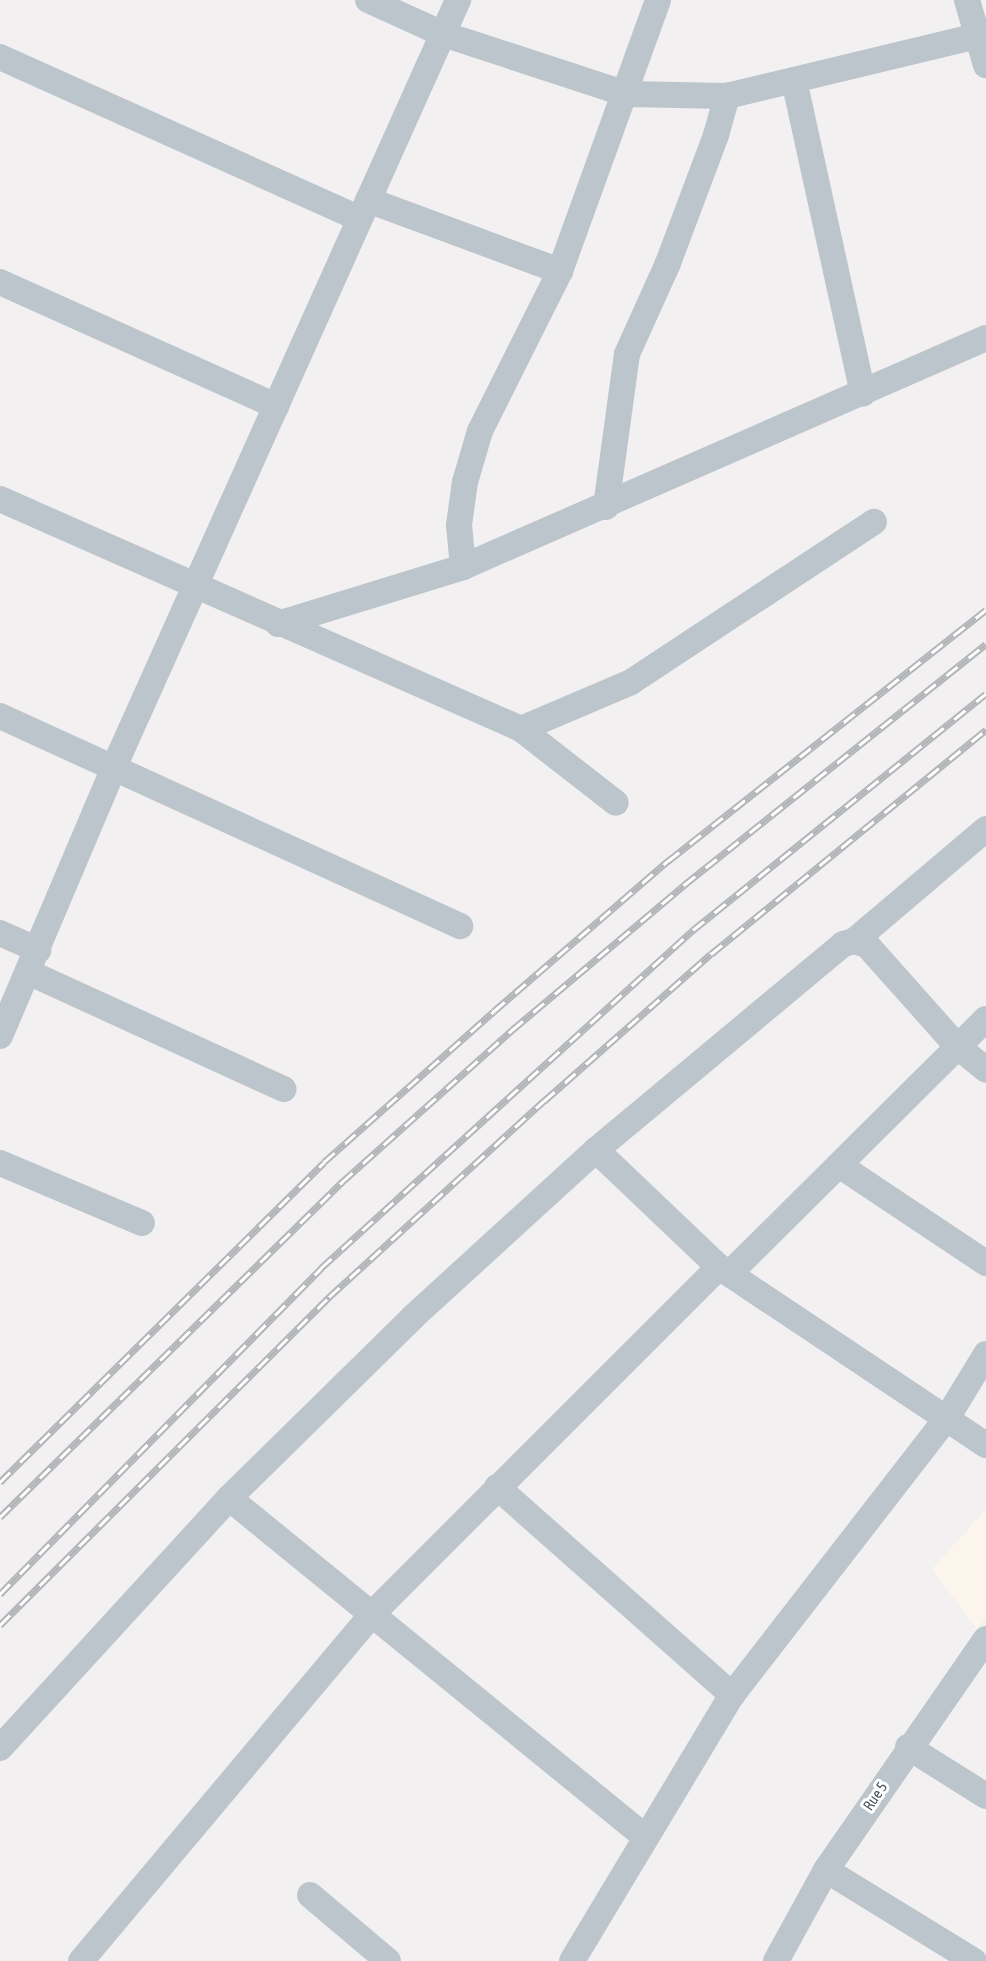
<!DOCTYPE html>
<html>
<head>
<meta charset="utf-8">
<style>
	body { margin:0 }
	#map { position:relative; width:986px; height:1961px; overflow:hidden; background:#f2f0f0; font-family:"Asap Condensed",sans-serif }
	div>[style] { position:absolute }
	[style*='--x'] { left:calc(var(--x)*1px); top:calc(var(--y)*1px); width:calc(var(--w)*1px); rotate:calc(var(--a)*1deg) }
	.commercial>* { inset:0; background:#fbf5eb }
	.minor>* { height:26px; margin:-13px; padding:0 13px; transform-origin:13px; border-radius:13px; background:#bcc5cc }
	.rail>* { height:7px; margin-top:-3.5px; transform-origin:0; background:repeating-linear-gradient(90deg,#fff 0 14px,#b2b6b9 0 28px); box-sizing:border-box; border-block:2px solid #b2b6b9 }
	span { translate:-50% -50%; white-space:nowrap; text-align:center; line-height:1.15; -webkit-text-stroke:6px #fff; paint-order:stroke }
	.street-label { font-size:15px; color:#49545c }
</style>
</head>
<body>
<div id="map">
	<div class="commercial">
		<div style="clip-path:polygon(986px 1509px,986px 1618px,977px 1629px,932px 1569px)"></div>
	</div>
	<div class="minor">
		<div style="--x:368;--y:0;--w:82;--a:24.4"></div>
		<div style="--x:443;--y:34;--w:194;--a:18.1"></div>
		<div style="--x:627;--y:94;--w:100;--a:1.1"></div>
		<div style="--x:727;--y:96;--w:266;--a:-13.5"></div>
		<div style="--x:967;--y:0;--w:68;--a:73.7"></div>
		<div style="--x:0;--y:57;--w:393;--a:24.2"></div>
		<div style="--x:794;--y:80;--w:321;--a:77.6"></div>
		<div style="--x:368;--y:200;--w:205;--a:20.3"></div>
		<div style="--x:0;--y:282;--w:303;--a:24.2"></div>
		<div style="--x:0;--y:499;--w:570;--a:23.82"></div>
		<div style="--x:521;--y:729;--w:120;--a:37.9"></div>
		<div style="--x:606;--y:507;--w:154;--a:-82.2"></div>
		<div style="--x:627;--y:354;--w:100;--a:-65.7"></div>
		<div style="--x:668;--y:263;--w:137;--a:-69.4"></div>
		<div style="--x:716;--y:135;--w:41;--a:-74.2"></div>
		<div style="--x:463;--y:567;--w:42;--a:-95.4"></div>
		<div style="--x:459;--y:525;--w:43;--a:-82.1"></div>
		<div style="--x:465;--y:482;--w:53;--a:-73.6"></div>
		<div style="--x:480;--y:431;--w:179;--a:-63.4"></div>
		<div style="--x:560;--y:271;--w:288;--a:-70.1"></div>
		<div style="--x:278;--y:624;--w:194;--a:-17.1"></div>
		<div style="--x:463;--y:567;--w:571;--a:-23.65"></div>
		<div style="--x:0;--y:716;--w:506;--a:24.54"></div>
		<div style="--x:521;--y:729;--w:120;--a:-23.1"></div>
		<div style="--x:631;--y:682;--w:291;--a:-33.4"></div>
		<div style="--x:0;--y:933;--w:42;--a:24.1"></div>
		<div style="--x:854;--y:941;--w:173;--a:-40.3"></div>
		<div style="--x:28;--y:972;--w:281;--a:24.6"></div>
		<div style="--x:0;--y:1036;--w:292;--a:-67"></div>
		<div style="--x:114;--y:767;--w:841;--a:-65.84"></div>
		<div style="--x:596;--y:1150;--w:170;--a:43.6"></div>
		<div style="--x:719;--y:1267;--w:321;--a:33.7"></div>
		<div style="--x:0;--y:1163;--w:154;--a:22.9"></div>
		<div style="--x:839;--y:1165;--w:177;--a:33.7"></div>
		<div style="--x:731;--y:1272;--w:359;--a:-44.8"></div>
		<div style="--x:497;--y:1487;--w:314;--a:41.5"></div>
		<div style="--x:229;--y:1498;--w:535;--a:39.16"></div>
		<div style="--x:908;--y:1747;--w:92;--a:32.1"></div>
		<div style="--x:0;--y:1748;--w:339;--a:-47.5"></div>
		<div style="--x:229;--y:1498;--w:258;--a:-44.5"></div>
		<div style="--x:413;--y:1317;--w:248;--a:-42.4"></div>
		<div style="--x:596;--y:1150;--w:322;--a:-39.8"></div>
		<div style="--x:843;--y:944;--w:11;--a:-15"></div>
		<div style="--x:854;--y:941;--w:14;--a:17"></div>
		<div style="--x:867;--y:945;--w:137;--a:48.3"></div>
		<div style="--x:958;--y:1047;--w:36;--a:39"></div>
		<div style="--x:826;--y:1870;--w:174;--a:31.6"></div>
		<div style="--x:310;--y:1895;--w:102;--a:40.2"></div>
		<div style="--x:81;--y:1961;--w:450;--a:-50"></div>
		<div style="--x:370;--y:1616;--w:494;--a:-45"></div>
		<div style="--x:572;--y:1961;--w:310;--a:-59"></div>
		<div style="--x:732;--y:1695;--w:351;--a:-52.2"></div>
		<div style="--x:947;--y:1418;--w:75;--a:-58.6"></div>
		<div style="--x:776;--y:1961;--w:104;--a:-61.2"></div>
		<div style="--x:826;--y:1870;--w:281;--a:-55.3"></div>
	</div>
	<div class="rail">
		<div style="--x:0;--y:1482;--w:455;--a:-44.6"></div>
		<div style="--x:324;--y:1162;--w:227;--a:-41.6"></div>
		<div style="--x:494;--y:1011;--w:230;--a:-40.8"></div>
		<div style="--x:668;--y:861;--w:405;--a:-38.3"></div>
		<div style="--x:0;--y:1517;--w:479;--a:-44.4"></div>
		<div style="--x:342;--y:1182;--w:228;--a:-41.8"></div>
		<div style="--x:512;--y:1030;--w:225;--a:-40.1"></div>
		<div style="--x:684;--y:885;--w:386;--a:-38.6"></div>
		<div style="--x:0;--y:1594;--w:458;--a:-45.4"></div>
		<div style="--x:321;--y:1268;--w:503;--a:-42.26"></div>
		<div style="--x:693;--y:930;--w:376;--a:-38.9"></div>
		<div style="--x:0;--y:1625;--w:465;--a:-44.9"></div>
		<div style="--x:329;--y:1297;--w:291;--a:-42.4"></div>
		<div style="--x:544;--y:1101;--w:222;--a:-41.4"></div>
		<div style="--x:711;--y:954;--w:355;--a:-39.2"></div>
	</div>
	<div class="street-label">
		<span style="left:875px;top:1796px;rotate:-56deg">Rue 5</span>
	</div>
</div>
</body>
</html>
